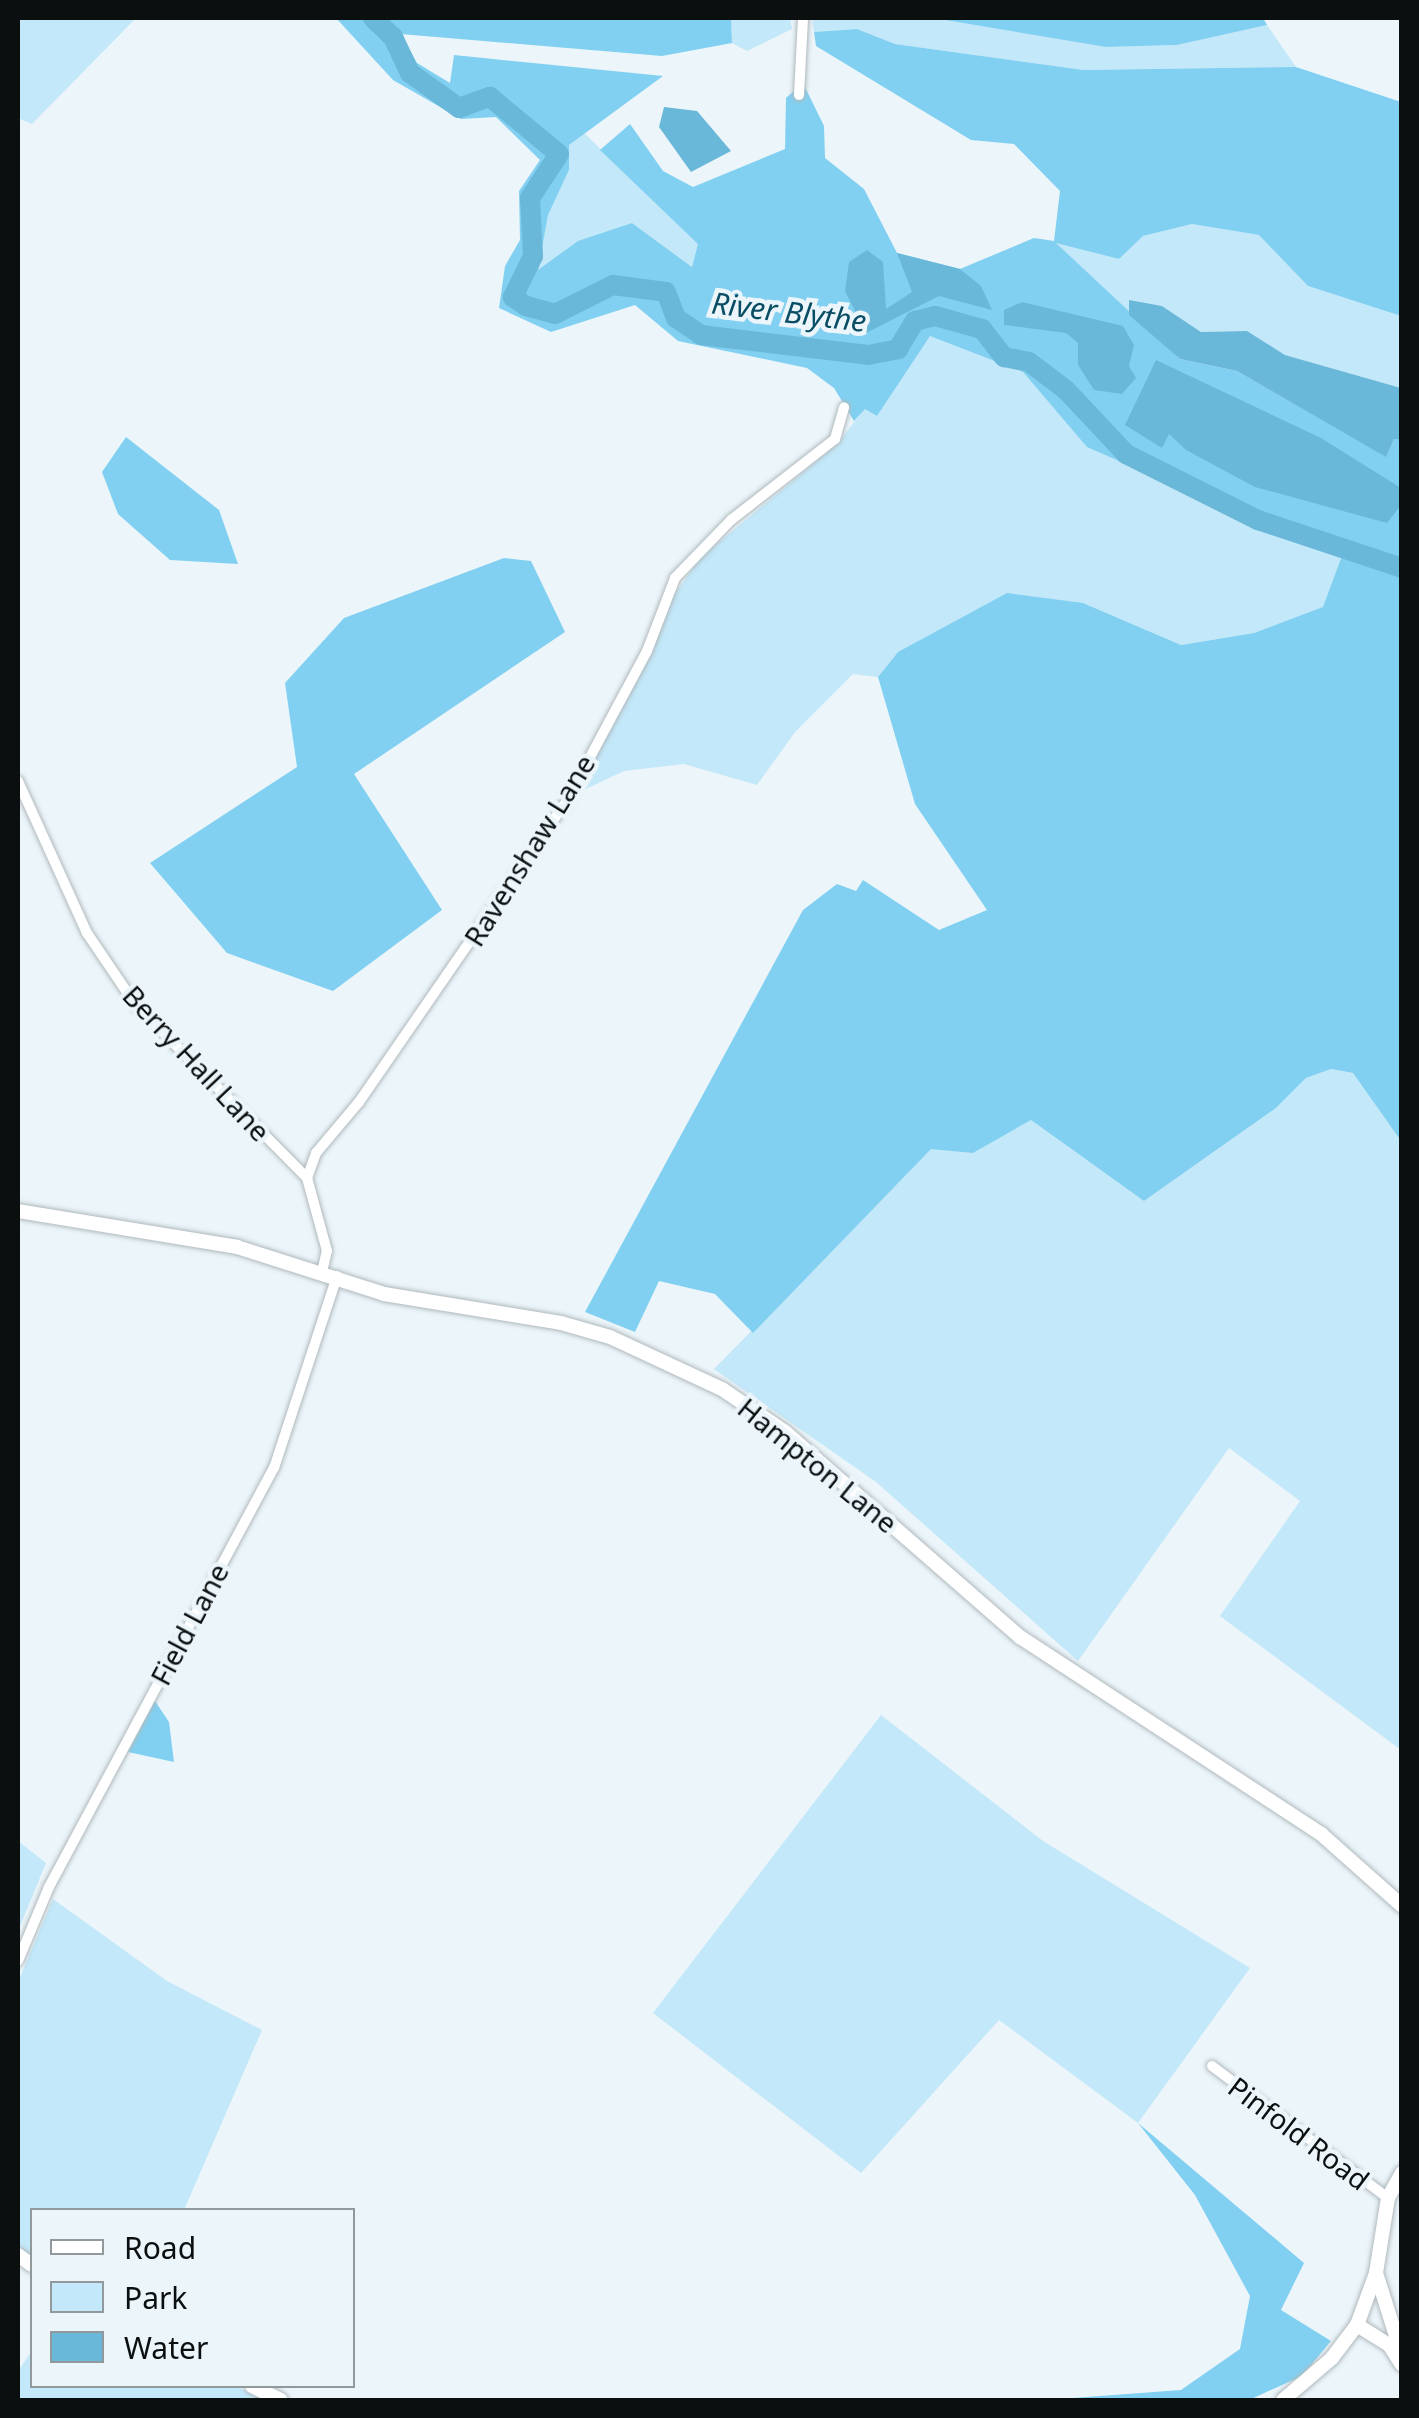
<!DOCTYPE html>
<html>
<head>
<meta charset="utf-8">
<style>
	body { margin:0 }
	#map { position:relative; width:1419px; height:2418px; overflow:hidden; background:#ebf5fa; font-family:"Noto Sans",sans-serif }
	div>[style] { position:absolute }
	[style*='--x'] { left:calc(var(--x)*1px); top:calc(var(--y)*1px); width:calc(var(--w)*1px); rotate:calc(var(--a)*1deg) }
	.green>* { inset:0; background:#c3e8f9 }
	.forest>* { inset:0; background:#81d0f1 }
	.water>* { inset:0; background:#6ab8d9 }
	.river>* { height:20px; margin:-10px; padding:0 10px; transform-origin:10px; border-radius:10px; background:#6ab8d9 }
	.roads { filter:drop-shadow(0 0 2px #b0b9bd) drop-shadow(0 0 2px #b0b9bd) }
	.street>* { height:10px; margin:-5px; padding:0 5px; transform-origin:5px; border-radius:5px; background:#fff }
	.secondary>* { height:14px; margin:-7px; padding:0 7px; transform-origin:7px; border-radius:7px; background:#fff }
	span { translate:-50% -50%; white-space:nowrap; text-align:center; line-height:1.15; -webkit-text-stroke:9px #ebf5fa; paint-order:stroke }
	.street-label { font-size:28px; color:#0b0f10 }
	.water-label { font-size:30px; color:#084d64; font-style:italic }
	.frame { position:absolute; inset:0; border:20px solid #0b0f10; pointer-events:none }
	.legend { position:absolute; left:30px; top:2208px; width:325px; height:180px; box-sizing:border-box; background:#ebf5fa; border:2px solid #91999c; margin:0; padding:12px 18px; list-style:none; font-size:30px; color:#0b0f10 }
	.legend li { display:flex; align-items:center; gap:20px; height:50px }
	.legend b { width:50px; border:2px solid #91999c }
</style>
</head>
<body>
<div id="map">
	<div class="green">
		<div style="clip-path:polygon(18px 18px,136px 18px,32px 124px,18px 118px)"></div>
		<div style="clip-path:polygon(731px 18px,790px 18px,792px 29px,747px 51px,732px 43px)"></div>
		<div style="clip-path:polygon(812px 18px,933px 18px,1106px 47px,1177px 45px,1267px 25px,1296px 67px,1084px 70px,895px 44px,857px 29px,814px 32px)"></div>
		<div style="clip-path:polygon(584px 133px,699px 244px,692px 267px,632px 223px,537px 271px,548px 214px,569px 170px,569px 145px)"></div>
		<div style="clip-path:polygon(1192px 224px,1260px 235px,1308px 286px,1401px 316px,1401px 388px,1285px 355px,1247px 331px,1201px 332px,1162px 306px,1129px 301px,1129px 315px,1054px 242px,1119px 259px,1143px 236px)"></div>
		<div style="clip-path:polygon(930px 335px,1023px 372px,1088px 447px,1341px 557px,1323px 608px,1254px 633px,1181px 645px,1083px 603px,898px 652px,878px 677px,853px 674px,795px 732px,757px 785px,684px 764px,624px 771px,575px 794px,672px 598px,700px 558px,837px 444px,865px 408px,877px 416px)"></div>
		<div style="clip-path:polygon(1331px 1069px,1353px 1073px,1401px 1141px,1401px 1750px,1220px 1616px,1300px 1501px,1229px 1448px,1078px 1661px,876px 1482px,714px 1369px,931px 1148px,973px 1153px,1031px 1120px,1144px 1201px,1276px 1108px,1306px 1078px)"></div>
		<div style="clip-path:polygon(881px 1715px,1043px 1841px,1250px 1968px,1138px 2123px,999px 2020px,861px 2173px,653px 2013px)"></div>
		<div style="clip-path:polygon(18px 1841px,46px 1863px,18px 1931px)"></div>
		<div style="clip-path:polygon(53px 1899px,167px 1981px,262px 2030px,184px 2210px,32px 2210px,32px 2257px,18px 2247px,18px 1982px)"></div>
		<div style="clip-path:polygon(32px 2351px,32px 2386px,236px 2386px,264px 2400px,18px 2400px,18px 2371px)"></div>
	</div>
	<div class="forest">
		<div style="clip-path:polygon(336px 18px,731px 18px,732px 43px,662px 56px,401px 34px,417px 63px,450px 83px,454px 55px,663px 76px,569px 145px,569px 170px,548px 215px,538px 270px,578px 241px,632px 223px,692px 267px,698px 244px,600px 150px,630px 124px,663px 171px,693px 187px,785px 149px,786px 98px,803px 83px,824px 126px,825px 158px,864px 189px,897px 253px,960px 269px,1034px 238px,1054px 241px,1060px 191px,1014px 144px,971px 140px,816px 46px,814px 32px,857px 29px,895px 44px,1084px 70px,1296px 67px,1401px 102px,1401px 316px,1308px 286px,1259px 235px,1192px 224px,1143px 236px,1119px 259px,1056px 243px,1180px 359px,1237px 371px,1386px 456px,1394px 439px,1401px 439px,1401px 1141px,1353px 1073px,1331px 1069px,1306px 1078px,1276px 1108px,1144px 1201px,1031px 1120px,973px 1153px,931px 1149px,753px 1333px,715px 1294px,659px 1281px,635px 1332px,585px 1312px,803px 910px,837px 884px,856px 891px,863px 880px,939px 930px,987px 910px,915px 804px,878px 677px,898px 652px,1007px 593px,1083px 603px,1181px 645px,1254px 633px,1323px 607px,1341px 558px,1087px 447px,1023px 372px,930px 336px,877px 416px,865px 409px,854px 421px,834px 388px,807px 368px,678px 341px,635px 305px,551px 332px,499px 308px,505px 266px,520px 240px,519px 191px,540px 160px,496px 117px,461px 119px,393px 80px)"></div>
		<div style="clip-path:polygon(933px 18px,1263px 18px,1267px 25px,1177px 45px,1106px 47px)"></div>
		<div style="clip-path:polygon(126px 437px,219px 510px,238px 564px,170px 560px,118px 514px,102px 472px)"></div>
		<div style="clip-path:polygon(504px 558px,531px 561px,565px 632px,354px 774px,442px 910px,333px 991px,227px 953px,150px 863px,297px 767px,285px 683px,344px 618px)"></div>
		<div style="clip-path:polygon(155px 1701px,169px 1722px,174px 1762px,128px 1752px)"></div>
		<div style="clip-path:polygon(1138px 2123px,1304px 2263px,1281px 2310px,1331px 2341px,1302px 2376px,1249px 2400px,1046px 2400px,1181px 2390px,1240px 2349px,1250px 2296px,1195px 2195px)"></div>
	</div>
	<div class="water">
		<div style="clip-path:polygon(664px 107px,697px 111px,731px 151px,691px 172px,659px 127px)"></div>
		<div style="clip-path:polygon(867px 250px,883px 262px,886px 309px,912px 292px,897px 253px,960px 269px,981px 286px,992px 310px,939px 296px,866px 333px,845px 291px,849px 262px)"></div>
		<div style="clip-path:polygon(1129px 300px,1162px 306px,1201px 332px,1247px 331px,1285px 355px,1401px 388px,1401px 439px,1394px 439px,1386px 457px,1237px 371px,1180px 359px,1129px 315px)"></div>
		<div style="clip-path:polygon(1022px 302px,1123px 326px,1134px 345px,1129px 366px,1136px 378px,1122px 394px,1094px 390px,1078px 365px,1078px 343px,1066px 333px,1004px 325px,1004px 310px)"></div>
		<div style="clip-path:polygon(1156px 360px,1321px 438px,1401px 488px,1401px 505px,1387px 523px,1255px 487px,1186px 450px,1169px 434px,1162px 448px,1125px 425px)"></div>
	</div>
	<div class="river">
		<div style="--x:373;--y:18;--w:28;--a:44"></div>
		<div style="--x:393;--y:37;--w:40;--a:65"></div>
		<div style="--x:410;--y:73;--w:60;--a:35.5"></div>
		<div style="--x:459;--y:108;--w:33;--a:-20"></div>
		<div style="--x:490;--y:97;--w:89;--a:39.6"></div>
		<div style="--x:559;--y:154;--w:53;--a:123.4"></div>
		<div style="--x:530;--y:198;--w:58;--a:87"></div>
		<div style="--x:533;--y:256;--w:46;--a:116"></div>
		<div style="--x:513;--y:297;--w:16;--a:35"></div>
		<div style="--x:526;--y:306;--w:30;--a:15"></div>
		<div style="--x:555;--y:314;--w:65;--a:-26.6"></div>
		<div style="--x:613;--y:285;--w:53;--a:7.5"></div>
		<div style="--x:666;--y:292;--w:28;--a:69"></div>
		<div style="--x:676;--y:318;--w:30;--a:34"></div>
		<div style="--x:701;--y:335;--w:168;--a:6.8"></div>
		<div style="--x:868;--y:355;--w:31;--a:-11"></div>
		<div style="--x:898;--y:349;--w:33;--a:-59"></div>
		<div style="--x:915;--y:321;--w:21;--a:-14"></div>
		<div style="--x:935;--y:316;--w:49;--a:15.5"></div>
		<div style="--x:982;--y:329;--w:36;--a:52"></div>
		<div style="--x:1004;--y:357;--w:25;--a:11"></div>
		<div style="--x:1029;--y:362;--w:46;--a:37.1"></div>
		<div style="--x:1066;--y:390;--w:88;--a:46.8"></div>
		<div style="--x:1126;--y:454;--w:148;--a:26.6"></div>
		<div style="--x:1258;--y:520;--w:152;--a:18.4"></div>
	</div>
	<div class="roads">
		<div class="street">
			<div style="--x:799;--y:95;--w:77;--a:-87"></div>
			<div style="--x:18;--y:781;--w:167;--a:65.6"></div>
			<div style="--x:87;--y:933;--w:86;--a:55.9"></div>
			<div style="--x:135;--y:1004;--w:245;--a:45.3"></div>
			<div style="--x:322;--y:1272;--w:22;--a:-77"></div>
			<div style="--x:327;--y:1251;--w:76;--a:-105.3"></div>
			<div style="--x:307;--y:1178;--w:27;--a:-70"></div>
			<div style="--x:316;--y:1153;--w:67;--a:-49.9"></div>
			<div style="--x:359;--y:1102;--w:364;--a:-55.4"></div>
			<div style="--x:566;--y:802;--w:171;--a:-61.8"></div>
			<div style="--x:647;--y:651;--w:78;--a:-69"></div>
			<div style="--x:675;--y:578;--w:81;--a:-46"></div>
			<div style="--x:731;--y:520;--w:132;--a:-37.9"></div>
			<div style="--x:835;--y:439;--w:33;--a:-74"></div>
			<div style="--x:18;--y:1961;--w:80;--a:-67.3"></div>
			<div style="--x:49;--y:1887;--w:476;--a:-61.8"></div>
			<div style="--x:274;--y:1468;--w:202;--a:-71.8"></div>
			<div style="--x:1212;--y:2066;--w:220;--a:36.9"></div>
		</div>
		<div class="secondary">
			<div style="--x:18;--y:1211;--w:222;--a:9.3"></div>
			<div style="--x:237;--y:1247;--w:154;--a:17.7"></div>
			<div style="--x:384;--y:1294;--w:179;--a:9.3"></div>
			<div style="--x:561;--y:1323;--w:51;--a:15.9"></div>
			<div style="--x:610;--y:1337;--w:123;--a:24.9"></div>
			<div style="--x:722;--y:1389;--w:76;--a:34.3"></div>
			<div style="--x:785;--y:1432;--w:312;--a:41.1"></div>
			<div style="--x:1020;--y:1637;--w:360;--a:33.2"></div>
			<div style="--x:1321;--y:1834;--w:108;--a:41.6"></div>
			<div style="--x:18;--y:2255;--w:17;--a:36"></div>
			<div style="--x:1376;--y:2273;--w:86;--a:72.4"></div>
			<div style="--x:1357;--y:2325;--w:39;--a:32"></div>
			<div style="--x:1390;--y:2346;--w:22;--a:58"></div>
			<div style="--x:252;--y:2386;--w:32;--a:26"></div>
			<div style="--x:1283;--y:2400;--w:65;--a:-40.6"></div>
			<div style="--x:1332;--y:2358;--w:41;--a:-52.9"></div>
			<div style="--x:1357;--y:2325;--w:55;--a:-69.9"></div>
			<div style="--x:1376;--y:2273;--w:76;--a:-80.9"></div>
			<div style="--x:1388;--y:2198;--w:29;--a:-61"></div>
		</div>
	</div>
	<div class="street-label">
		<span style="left:529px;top:850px;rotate:-58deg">Ravenshaw Lane</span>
		<span style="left:197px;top:1063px;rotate:47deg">Berry Hall Lane</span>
		<span style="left:818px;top:1465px;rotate:39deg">Hampton Lane</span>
		<span style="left:189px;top:1624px;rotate:-62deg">Field Lane</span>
		<span style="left:1299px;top:2133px;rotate:37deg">Pinfold Road</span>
	</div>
	<div class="water-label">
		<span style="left:789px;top:312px;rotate:7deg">River Blythe</span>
	</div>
	<div class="frame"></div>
	<ul class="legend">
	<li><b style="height:12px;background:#fff"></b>Road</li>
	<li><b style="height:28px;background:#c3e8f9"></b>Park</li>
	<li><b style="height:28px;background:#6ab8d9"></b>Water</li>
	</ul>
</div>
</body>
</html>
